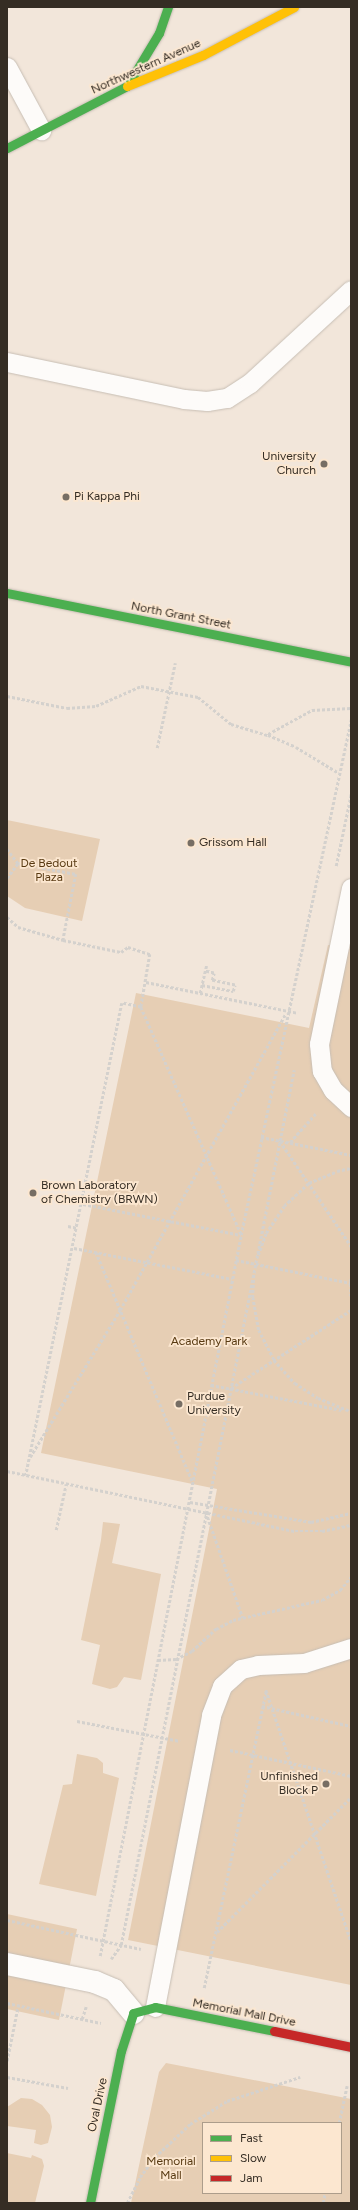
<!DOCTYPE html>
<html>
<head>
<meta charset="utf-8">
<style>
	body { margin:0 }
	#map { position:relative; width:358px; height:2210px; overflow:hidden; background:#f2e6da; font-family:Figtree,sans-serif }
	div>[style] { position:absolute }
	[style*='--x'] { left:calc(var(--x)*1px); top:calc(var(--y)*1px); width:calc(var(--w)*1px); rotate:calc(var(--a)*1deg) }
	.green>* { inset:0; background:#e6ceb4 }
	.path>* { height:2.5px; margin-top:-1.25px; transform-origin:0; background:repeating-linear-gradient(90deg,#d4d1cd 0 3px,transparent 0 5px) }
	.roads { filter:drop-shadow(0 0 1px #c7beb4) drop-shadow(0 0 1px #c7beb4) }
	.lane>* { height:19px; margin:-9.5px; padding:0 9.5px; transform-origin:9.5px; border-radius:9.5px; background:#fdfbf9 }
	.street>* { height:22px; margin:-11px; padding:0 11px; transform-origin:11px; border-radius:11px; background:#fdfbf9 }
	.fast>* { height:9px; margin:-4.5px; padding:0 4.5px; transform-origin:4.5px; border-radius:4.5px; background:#4caf50 }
	.slow>* { height:9px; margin:-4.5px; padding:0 4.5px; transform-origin:4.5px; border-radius:4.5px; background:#ffc107 }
	.jam>* { height:9px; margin:-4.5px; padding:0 4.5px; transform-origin:4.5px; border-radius:4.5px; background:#c62828 }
	.dots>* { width:11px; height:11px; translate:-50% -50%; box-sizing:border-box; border:2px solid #fce7d0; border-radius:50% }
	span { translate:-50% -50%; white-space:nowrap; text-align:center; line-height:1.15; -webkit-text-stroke:3.5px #fce7d0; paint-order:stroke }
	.street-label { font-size:12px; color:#352d24 }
	.poi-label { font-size:12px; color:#352d24 }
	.right { translate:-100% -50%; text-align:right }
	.left { translate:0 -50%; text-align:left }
	.park-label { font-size:12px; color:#583a12 }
	.frame { position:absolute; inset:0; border:8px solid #352d24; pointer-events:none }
	.legend { position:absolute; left:202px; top:2122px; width:140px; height:72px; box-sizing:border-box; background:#fce7d0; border:1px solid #ac9d8b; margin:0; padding:5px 7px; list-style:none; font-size:12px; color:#352d24 }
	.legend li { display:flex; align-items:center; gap:8px; height:20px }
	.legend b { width:20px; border:1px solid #ac9d8b }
</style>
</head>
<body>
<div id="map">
	<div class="green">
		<div style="clip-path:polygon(7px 820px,100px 839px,82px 921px,25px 908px,7px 896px)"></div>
		<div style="clip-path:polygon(328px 945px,351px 949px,351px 1985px,128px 1940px,217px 1489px,41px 1453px,136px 993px,309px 1028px)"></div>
		<div style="clip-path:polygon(103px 1522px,120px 1524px,112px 1563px,161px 1574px,141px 1680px,124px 1677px,117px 1687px,110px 1689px,92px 1684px,100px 1645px,81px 1640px,101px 1540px)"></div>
		<div style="clip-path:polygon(77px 1754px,97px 1758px,103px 1763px,103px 1773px,119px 1778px,96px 1896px,39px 1884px,63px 1785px,72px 1784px)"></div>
		<div style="clip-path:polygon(7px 1914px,77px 1929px,59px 2020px,7px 2009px)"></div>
		<div style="clip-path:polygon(evenodd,166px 2063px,351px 2099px,351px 2203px,131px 2203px,159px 2072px,166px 2063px,203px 2123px,341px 2123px,341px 2193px,203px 2193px,203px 2123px)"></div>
		<div style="clip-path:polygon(21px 2098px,32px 2099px,42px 2105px,50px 2115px,52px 2127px,48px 2143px,41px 2145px,34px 2143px,36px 2130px,7px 2126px,7px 2107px)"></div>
		<div style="clip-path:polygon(7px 2153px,31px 2158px,32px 2155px,42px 2159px,44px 2166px,35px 2203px,7px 2203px)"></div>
	</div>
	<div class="path">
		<div style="--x:7;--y:696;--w:61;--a:11.3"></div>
		<div style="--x:67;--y:708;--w:29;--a:-4"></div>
		<div style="--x:96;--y:706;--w:49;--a:-24"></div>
		<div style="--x:141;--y:686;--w:58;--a:10.9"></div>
		<div style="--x:198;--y:697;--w:43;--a:39.3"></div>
		<div style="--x:231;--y:724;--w:39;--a:17"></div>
		<div style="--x:268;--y:735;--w:30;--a:23"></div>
		<div style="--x:296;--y:747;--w:50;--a:31.2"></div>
		<div style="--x:268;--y:734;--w:50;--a:-28.6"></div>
		<div style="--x:312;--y:710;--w:39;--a:-3"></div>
		<div style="--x:157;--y:748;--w:87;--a:-78"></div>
		<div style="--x:7;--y:849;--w:18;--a:52"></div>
		<div style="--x:18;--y:863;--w:59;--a:10.7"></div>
		<div style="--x:76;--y:874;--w:67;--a:101.1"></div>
		<div style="--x:336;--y:866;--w:74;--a:-78.2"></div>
		<div style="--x:7;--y:878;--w:19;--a:-54"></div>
		<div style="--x:7;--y:917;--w:15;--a:42"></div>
		<div style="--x:18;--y:927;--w:47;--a:16.1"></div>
		<div style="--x:63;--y:940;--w:59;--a:11.7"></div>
		<div style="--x:121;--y:952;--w:9;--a:-36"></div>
		<div style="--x:128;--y:947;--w:23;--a:18"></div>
		<div style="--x:150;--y:954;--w:54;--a:99.6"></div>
		<div style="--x:141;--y:1007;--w:19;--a:-168"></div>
		<div style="--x:122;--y:1003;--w:482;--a:101.5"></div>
		<div style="--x:146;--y:982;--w:155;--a:11.5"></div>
		<div style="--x:202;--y:985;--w:32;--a:11"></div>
		<div style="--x:233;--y:991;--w:6;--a:-72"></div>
		<div style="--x:235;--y:985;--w:24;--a:-168"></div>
		<div style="--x:212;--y:980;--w:7;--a:-74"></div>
		<div style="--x:214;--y:973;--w:9;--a:-167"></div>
		<div style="--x:200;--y:993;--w:28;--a:-77"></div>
		<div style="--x:141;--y:1007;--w:248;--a:66.2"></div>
		<div style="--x:261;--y:1137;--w:92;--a:11.3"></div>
		<div style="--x:280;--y:1141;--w:127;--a:55.9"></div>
		<div style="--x:290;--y:1142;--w:39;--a:-48"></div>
		<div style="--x:83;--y:1204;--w:161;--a:11.1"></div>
		<div style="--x:68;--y:1226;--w:10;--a:11"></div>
		<div style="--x:74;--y:1248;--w:161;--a:11.1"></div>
		<div style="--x:96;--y:1252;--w:251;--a:67.2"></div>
		<div style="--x:258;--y:1255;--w:23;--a:-70"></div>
		<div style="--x:266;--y:1233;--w:32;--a:-56"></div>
		<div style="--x:284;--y:1206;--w:34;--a:-43"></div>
		<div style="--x:309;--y:1183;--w:30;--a:-23"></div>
		<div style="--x:337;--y:1171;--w:14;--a:-12"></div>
		<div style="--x:236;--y:1260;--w:117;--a:11.3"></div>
		<div style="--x:254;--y:1275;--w:22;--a:93"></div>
		<div style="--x:253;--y:1297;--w:34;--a:80"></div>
		<div style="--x:259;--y:1330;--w:34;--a:63"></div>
		<div style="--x:274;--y:1360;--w:31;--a:48"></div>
		<div style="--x:295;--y:1383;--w:27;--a:33"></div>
		<div style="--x:318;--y:1398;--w:35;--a:22"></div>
		<div style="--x:351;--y:1279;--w:17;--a:90"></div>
		<div style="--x:211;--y:1385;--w:133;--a:10.8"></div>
		<div style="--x:231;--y:1388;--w:143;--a:-33"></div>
		<div style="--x:30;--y:1457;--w:172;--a:-58.5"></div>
		<div style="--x:120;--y:1310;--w:340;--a:-60.8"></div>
		<div style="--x:7;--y:1471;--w:294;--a:11.8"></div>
		<div style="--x:295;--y:1531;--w:27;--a:0"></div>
		<div style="--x:322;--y:1531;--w:30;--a:-12"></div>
		<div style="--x:190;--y:1502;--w:123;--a:9.4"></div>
		<div style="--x:311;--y:1522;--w:41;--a:-12.7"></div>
		<div style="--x:206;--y:1512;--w:112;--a:70.8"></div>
		<div style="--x:56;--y:1530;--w:47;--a:-77.7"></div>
		<div style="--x:158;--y:1660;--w:18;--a:-3"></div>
		<div style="--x:176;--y:1659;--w:18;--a:-27"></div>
		<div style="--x:192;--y:1651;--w:33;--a:-43"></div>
		<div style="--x:216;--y:1629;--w:19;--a:-28"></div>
		<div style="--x:233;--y:1620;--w:91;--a:-12.7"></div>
		<div style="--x:322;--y:1600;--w:21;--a:-29"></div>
		<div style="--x:340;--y:1590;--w:17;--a:-50"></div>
		<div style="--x:266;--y:1690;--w:265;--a:71.3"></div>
		<div style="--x:262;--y:1706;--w:91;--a:12.7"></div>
		<div style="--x:77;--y:1721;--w:105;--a:11"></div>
		<div style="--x:230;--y:1750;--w:124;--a:12.1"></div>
		<div style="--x:7;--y:1920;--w:137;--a:12.2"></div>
		<div style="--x:217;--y:1932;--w:190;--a:-45.2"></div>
		<div style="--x:100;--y:1956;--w:735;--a:-78.93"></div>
		<div style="--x:241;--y:1235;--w:527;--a:-77.94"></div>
		<div style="--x:111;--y:1959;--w:17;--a:-54"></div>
		<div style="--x:121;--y:1945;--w:892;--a:-78.82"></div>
		<div style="--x:204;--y:1988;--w:304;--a:-78.2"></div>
		<div style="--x:7;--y:2003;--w:96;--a:12"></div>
		<div style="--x:82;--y:2019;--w:13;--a:-72"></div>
		<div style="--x:7;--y:2061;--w:56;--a:-78.7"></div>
		<div style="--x:7;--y:2077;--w:62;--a:10.2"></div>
		<div style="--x:339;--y:2123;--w:38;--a:-78"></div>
		<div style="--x:127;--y:2203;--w:29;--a:-63"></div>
		<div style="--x:140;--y:2177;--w:25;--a:-53"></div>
		<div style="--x:155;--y:2157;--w:48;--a:-43.3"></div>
		<div style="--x:190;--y:2124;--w:44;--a:-31.9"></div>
		<div style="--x:227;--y:2101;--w:77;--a:-18.2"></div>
		<div style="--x:323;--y:2203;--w:10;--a:-79"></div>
	</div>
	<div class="roads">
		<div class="lane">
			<div style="--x:7;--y:67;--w:72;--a:61.6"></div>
			<div style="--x:7;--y:362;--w:181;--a:11.8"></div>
			<div style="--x:184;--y:399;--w:23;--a:5"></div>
			<div style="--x:207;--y:401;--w:20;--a:-9"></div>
			<div style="--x:227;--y:398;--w:27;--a:-33"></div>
			<div style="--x:250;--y:383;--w:137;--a:-42.6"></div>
			<div style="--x:351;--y:888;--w:159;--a:101.6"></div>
			<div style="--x:319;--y:1044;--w:27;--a:84"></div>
			<div style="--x:322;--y:1071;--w:22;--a:60"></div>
			<div style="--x:333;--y:1090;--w:25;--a:43"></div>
			<div style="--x:155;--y:2007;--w:297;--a:-79.1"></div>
			<div style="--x:211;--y:1715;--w:31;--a:-69"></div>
			<div style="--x:222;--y:1686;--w:25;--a:-42"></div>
			<div style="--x:241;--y:1669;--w:17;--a:-13"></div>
			<div style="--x:258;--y:1665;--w:46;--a:-2.5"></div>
			<div style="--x:304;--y:1663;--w:49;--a:-17.7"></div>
		</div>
		<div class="street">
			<div style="--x:7;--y:1964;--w:90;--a:11.6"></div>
			<div style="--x:95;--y:1982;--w:21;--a:23"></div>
			<div style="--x:114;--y:1990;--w:30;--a:50"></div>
		</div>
		<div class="fast">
			<div style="--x:7;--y:148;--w:135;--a:-27.3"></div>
			<div style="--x:127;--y:86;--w:62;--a:-58.9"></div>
			<div style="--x:159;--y:33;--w:28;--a:-71"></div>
			<div style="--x:7;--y:593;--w:351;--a:11.3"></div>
			<div style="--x:90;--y:2203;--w:155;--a:-78.5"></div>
			<div style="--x:121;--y:2051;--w:40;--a:-72"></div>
			<div style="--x:133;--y:2013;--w:23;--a:-15"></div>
			<div style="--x:155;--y:2007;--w:121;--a:11.4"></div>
		</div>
		<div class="slow">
			<div style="--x:127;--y:86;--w:82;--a:-22.2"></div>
			<div style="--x:203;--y:55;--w:103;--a:-27.8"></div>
		</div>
		<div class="jam">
			<div style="--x:274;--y:2031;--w:79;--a:11.7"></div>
		</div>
	</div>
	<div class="dots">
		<div style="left:324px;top:464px;background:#776e64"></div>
		<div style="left:66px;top:497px;background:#776e64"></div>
		<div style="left:191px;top:843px;background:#776e64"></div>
		<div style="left:33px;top:1193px;background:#776e64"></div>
		<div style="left:179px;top:1404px;background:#776e64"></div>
		<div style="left:326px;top:1784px;background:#776e64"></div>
	</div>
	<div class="street-label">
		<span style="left:146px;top:67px;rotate:-24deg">Northwestern Avenue</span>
		<span style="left:181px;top:616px;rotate:11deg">North Grant Street</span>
		<span style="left:244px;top:2013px;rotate:11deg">Memorial Mall Drive</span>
		<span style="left:98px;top:2105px;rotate:-78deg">Oval Drive</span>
	</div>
	<div class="poi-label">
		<span class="right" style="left:316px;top:464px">University<br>Church</span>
		<span class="left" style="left:74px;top:497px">Pi Kappa Phi</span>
		<span class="left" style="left:199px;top:843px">Grissom Hall</span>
		<span class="left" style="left:41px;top:1193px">Brown Laboratory<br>of Chemistry (BRWN)</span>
		<span class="left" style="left:187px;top:1404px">Purdue<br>University</span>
		<span class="right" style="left:318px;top:1784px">Unfinished<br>Block P</span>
	</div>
	<div class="park-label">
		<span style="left:49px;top:871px">De Bedout<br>Plaza</span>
		<span style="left:209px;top:1342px">Academy Park</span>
		<span style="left:171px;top:2169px">Memorial<br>Mall</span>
	</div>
	<div class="frame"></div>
	<ul class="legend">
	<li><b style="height:5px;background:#4caf50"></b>Fast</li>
	<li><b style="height:5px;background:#ffc107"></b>Slow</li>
	<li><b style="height:5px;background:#c62828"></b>Jam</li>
	</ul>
</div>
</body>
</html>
